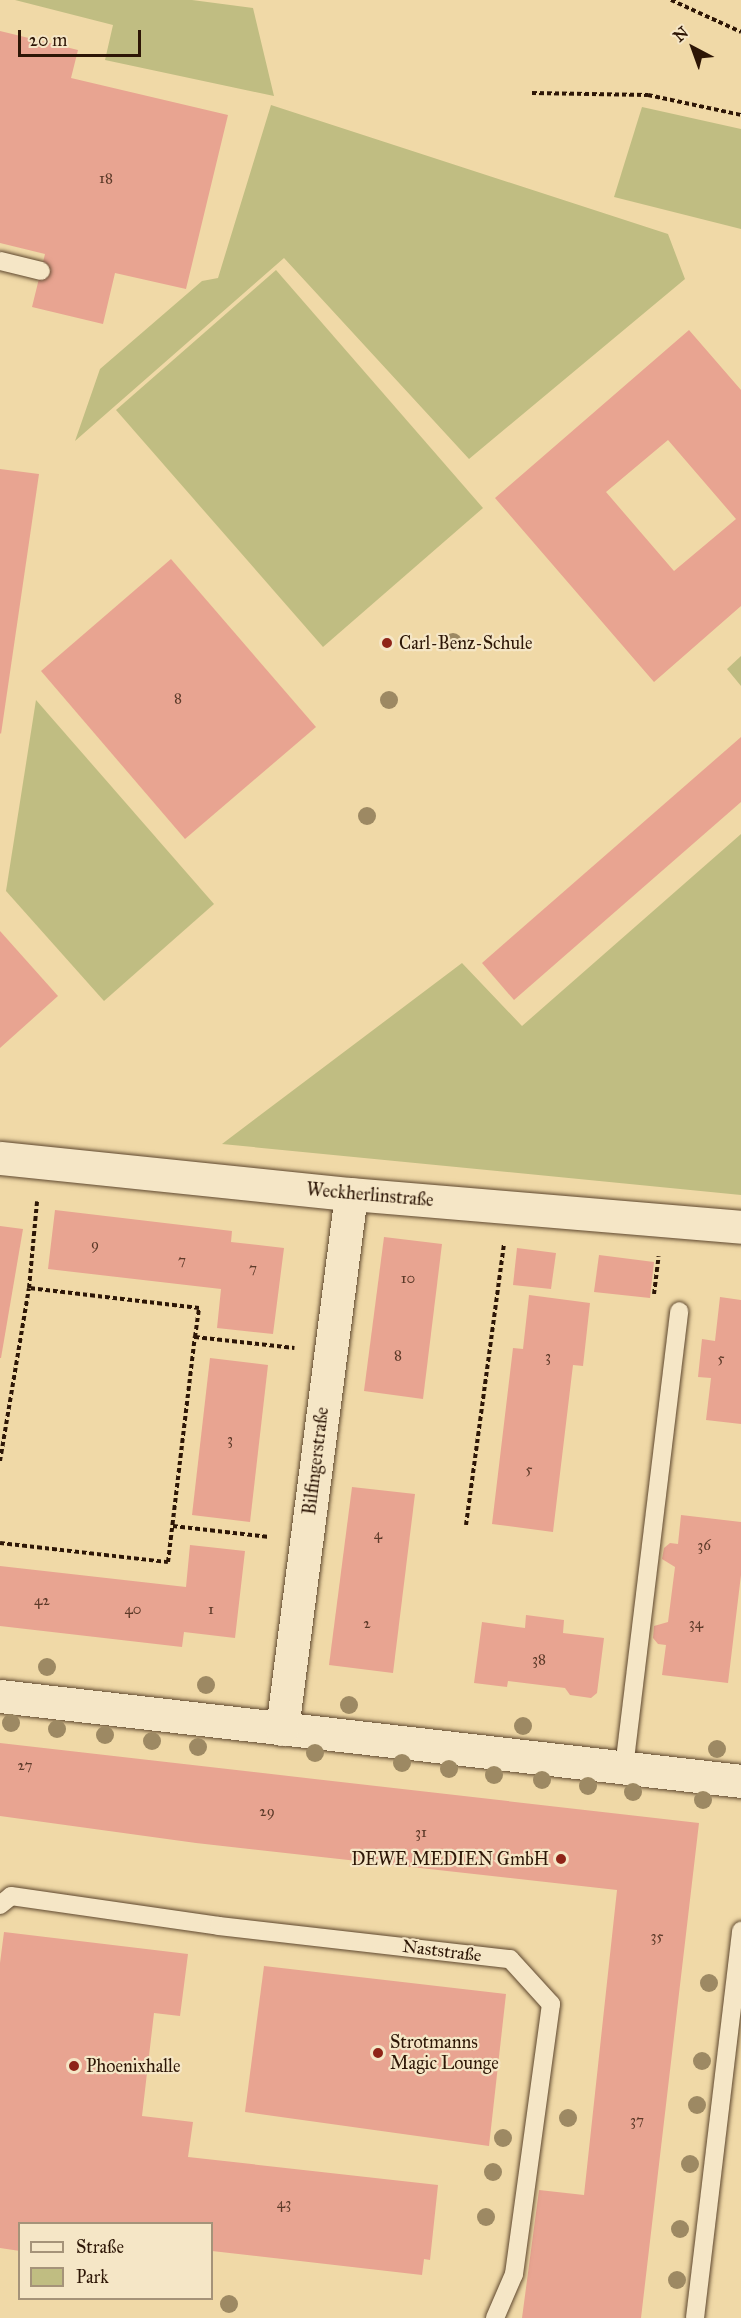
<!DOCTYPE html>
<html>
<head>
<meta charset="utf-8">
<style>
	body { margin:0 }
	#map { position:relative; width:741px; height:2318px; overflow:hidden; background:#f0d9a7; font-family:"IM FELL Great Primer",serif }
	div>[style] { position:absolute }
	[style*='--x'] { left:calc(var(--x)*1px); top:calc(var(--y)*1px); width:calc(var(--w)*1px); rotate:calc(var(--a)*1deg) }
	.green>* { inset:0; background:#c0bd82 }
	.building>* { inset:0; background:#e8a491 }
	.path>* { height:4px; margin-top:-2px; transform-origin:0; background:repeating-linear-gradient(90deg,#2d1606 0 4.5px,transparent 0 7.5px) }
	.roads { filter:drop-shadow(0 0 2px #5e472e) drop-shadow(0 0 2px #5e472e) }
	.service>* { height:18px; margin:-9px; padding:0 9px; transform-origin:9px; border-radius:9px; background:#f5e6c6 }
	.minor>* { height:33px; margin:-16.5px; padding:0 16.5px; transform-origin:16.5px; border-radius:16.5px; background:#f5e6c6 }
	.trees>* { width:18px; height:18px; margin:-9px; border-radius:50%; background:#9d8963 }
	.dots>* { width:16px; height:16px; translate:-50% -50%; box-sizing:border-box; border:3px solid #f5e6c6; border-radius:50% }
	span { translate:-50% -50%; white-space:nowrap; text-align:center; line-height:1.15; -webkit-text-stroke:4.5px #f5e6c6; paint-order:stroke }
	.number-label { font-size:15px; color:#5c3a29 }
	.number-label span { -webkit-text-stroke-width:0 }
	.poi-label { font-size:18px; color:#2d1606 }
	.left { translate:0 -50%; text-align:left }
	.right { translate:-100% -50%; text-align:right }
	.street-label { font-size:18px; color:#2d1606 }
	.legend { position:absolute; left:18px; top:2222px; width:195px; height:78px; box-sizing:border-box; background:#f5e6c6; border:2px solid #a59379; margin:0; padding:8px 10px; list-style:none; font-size:18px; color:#2d1606 }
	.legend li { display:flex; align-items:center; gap:12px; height:30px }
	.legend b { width:30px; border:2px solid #a59379 }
	.north { position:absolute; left:663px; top:18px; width:60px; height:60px; -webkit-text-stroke:4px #f5e6c6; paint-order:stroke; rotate:319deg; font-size:16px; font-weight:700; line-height:24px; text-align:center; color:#2d1606 }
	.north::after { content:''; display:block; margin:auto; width:21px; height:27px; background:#2d1606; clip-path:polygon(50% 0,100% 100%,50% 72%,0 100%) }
	.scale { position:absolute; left:18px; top:30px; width:123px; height:27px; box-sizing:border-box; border:3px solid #2d1606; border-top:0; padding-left:8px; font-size:18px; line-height:21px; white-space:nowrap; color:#2d1606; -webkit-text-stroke:4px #f5e6c6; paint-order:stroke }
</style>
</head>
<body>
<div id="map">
	<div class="green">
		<div style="clip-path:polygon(15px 0,192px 0,253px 8px,274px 96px,105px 60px,113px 25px)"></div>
		<div style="clip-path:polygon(271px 105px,668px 234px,685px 279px,469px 459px,284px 258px,75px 441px,100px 369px,202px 281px,218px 278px)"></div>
		<div style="clip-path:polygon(642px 107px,741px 129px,741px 229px,614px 197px)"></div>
		<div style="clip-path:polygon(276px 270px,483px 508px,323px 647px,116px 410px)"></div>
		<div style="clip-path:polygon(741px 656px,741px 686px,727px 669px)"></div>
		<div style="clip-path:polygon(36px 700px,214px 904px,104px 1001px,6px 891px)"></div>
		<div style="clip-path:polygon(741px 834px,741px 1195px,222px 1144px,462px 963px,522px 1026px)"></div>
	</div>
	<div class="building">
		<div style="clip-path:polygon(0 31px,78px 50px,71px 78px,228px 115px,186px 289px,115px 273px,103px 324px,32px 307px,45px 254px,0 243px)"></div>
		<div style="clip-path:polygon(evenodd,689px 330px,741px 390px,741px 606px,654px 682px,495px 498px,689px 330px,668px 440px,736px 519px,674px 571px,606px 492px,668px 440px)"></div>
		<div style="clip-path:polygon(0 469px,39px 474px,1px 734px,0 733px)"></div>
		<div style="clip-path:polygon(171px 559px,316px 727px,185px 839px,41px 671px)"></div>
		<div style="clip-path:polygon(741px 737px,741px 802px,514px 1000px,482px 963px)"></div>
		<div style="clip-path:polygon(0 931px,58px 996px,0 1048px)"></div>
		<div style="clip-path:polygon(55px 1210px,232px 1231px,231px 1242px,284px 1248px,273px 1334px,217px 1328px,221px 1289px,48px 1269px)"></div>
		<div style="clip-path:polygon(0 1226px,23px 1229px,1px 1358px,0 1358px)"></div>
		<div style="clip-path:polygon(384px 1237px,442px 1244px,423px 1399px,364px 1391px)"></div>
		<div style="clip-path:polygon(517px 1248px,556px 1253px,551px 1289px,513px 1285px)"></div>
		<div style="clip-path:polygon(599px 1255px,654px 1262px,650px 1298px,594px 1292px)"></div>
		<div style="clip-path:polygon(529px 1295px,590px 1303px,583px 1366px,573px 1365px,553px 1532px,492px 1524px,513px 1348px,523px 1349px)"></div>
		<div style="clip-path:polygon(720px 1297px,741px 1300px,741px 1424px,706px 1420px,711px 1378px,698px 1377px,702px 1339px,715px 1341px)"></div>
		<div style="clip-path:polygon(210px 1358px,268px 1365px,250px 1522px,192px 1515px)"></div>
		<div style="clip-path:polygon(352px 1487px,415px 1494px,393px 1673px,329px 1665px)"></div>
		<div style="clip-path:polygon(681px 1515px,741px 1522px,741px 1575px,728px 1683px,662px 1675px,666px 1645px,658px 1644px,653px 1638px,654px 1626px,668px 1622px,675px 1567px,662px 1559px,664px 1548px,670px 1543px,678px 1544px)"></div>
		<div style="clip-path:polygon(190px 1545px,245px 1551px,235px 1638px,184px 1632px,182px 1647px,0 1626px,0 1566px,186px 1587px)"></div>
		<div style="clip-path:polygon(526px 1615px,564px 1620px,563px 1633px,604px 1638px,597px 1693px,591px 1698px,570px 1695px,565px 1688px,508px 1681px,507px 1687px,474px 1683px,482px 1622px,525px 1628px)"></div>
		<div style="clip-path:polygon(0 1743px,699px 1823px,641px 2318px,522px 2318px,539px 2190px,584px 2195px,617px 1890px,196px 1843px,0 1816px)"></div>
		<div style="clip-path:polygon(4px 1932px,188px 1954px,180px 2016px,154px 2013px,142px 2116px,193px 2122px,188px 2157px,438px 2185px,430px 2260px,424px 2259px,422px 2275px,212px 2251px,212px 2223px,20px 2223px,20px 2251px,0 2248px,0 1963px)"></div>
		<div style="clip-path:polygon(264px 1966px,506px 1994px,489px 2146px,245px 2112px)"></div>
	</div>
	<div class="path">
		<div style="--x:671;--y:0;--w:77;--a:24.6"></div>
		<div style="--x:532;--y:93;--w:116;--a:1"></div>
		<div style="--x:648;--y:95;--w:95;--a:12.1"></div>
		<div style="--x:654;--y:1294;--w:38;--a:-83"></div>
		<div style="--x:195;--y:1337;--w:100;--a:6.3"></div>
		<div style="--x:0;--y:1461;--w:175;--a:-80.5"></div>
		<div style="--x:29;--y:1288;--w:87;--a:-84.7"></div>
		<div style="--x:466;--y:1525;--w:284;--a:-82.3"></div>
		<div style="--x:173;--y:1526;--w:97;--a:6.5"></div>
		<div style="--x:0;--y:1543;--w:169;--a:6.5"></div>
		<div style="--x:168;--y:1562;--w:227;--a:-83.2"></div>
		<div style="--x:195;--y:1337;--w:29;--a:-82"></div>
		<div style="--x:199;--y:1308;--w:171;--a:-173.3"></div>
	</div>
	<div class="roads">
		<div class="service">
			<div style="--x:0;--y:261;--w:42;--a:13.7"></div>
			<div style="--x:624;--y:1768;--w:460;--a:-83.1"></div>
			<div style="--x:0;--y:1905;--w:14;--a:-39"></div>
			<div style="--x:11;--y:1896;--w:210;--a:8.2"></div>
			<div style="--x:219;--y:1926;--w:293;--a:6.5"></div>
			<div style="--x:510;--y:1959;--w:61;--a:47.7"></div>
			<div style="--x:551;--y:2004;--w:273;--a:97.8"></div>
			<div style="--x:514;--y:2274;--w:48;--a:113.4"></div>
			<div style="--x:695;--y:2318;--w:390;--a:-83.2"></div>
		</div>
		<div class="minor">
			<div style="--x:0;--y:1158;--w:353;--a:5.9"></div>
			<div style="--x:351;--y:1194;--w:391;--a:4.8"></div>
			<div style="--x:0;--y:1696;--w:746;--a:6.54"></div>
			<div style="--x:282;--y:1729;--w:539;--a:-82.65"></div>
		</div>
	</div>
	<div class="trees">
		<div style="left:453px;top:642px"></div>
		<div style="left:389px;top:700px"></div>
		<div style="left:367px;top:816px"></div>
		<div style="left:47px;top:1667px"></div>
		<div style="left:206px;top:1685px"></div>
		<div style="left:349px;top:1705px"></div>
		<div style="left:11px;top:1723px"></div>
		<div style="left:523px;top:1726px"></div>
		<div style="left:57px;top:1729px"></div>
		<div style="left:105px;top:1735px"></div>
		<div style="left:152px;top:1741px"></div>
		<div style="left:198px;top:1747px"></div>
		<div style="left:717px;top:1749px"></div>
		<div style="left:315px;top:1753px"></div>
		<div style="left:402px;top:1763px"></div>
		<div style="left:449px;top:1769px"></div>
		<div style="left:494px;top:1775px"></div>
		<div style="left:542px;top:1780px"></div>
		<div style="left:588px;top:1786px"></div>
		<div style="left:633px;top:1792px"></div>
		<div style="left:703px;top:1800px"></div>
		<div style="left:709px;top:1983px"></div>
		<div style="left:702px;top:2061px"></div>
		<div style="left:697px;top:2105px"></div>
		<div style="left:568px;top:2118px"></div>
		<div style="left:503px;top:2138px"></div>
		<div style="left:690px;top:2164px"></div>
		<div style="left:493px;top:2172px"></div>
		<div style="left:486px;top:2217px"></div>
		<div style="left:680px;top:2229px"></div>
		<div style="left:677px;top:2280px"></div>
		<div style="left:229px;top:2304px"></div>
	</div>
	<div class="dots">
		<div style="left:387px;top:643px;background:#8f2418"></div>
		<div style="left:561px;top:1859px;background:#8f2418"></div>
		<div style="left:378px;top:2053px;background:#8f2418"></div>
		<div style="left:74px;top:2066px;background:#8f2418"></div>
	</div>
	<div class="number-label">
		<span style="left:106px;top:179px">18</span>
		<span style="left:178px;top:699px">8</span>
		<span style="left:95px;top:1245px">9</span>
		<span style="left:182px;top:1261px">7</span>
		<span style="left:253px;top:1269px">7</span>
		<span style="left:408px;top:1279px">10</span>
		<span style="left:398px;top:1356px">8</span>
		<span style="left:548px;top:1357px">3</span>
		<span style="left:721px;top:1359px">5</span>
		<span style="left:230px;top:1440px">3</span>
		<span style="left:529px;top:1470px">5</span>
		<span style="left:378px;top:1535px">4</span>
		<span style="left:704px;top:1546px">36</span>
		<span style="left:42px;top:1601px">42</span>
		<span style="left:133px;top:1610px">40</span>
		<span style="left:211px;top:1610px">1</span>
		<span style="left:367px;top:1624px">2</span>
		<span style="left:696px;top:1624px">34</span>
		<span style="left:539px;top:1660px">38</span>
		<span style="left:25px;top:1766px">27</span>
		<span style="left:267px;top:1812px">29</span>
		<span style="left:421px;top:1833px">31</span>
		<span style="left:657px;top:1937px">35</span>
		<span style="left:637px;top:2121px">37</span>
		<span style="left:284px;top:2204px">43</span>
	</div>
	<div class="poi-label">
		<span class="left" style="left:399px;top:643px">Carl-Benz-Schule</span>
		<span class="right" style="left:549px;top:1859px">DEWE MEDIEN GmbH</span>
		<span class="left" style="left:390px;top:2053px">Strotmanns<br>Magic Lounge</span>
		<span class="left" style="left:86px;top:2066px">Phoenixhalle</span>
	</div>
	<div class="street-label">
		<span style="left:370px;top:1195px;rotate:5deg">Weckherlinstraße</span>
		<span style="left:316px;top:1461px;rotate:-83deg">Bilfingerstraße</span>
		<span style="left:442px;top:1951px;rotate:7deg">Naststraße</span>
	</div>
	<ul class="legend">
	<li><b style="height:8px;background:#f5e6c6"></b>Straße</li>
	<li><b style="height:16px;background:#c0bd82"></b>Park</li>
	</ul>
	<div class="north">N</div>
	<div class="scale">20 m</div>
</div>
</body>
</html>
